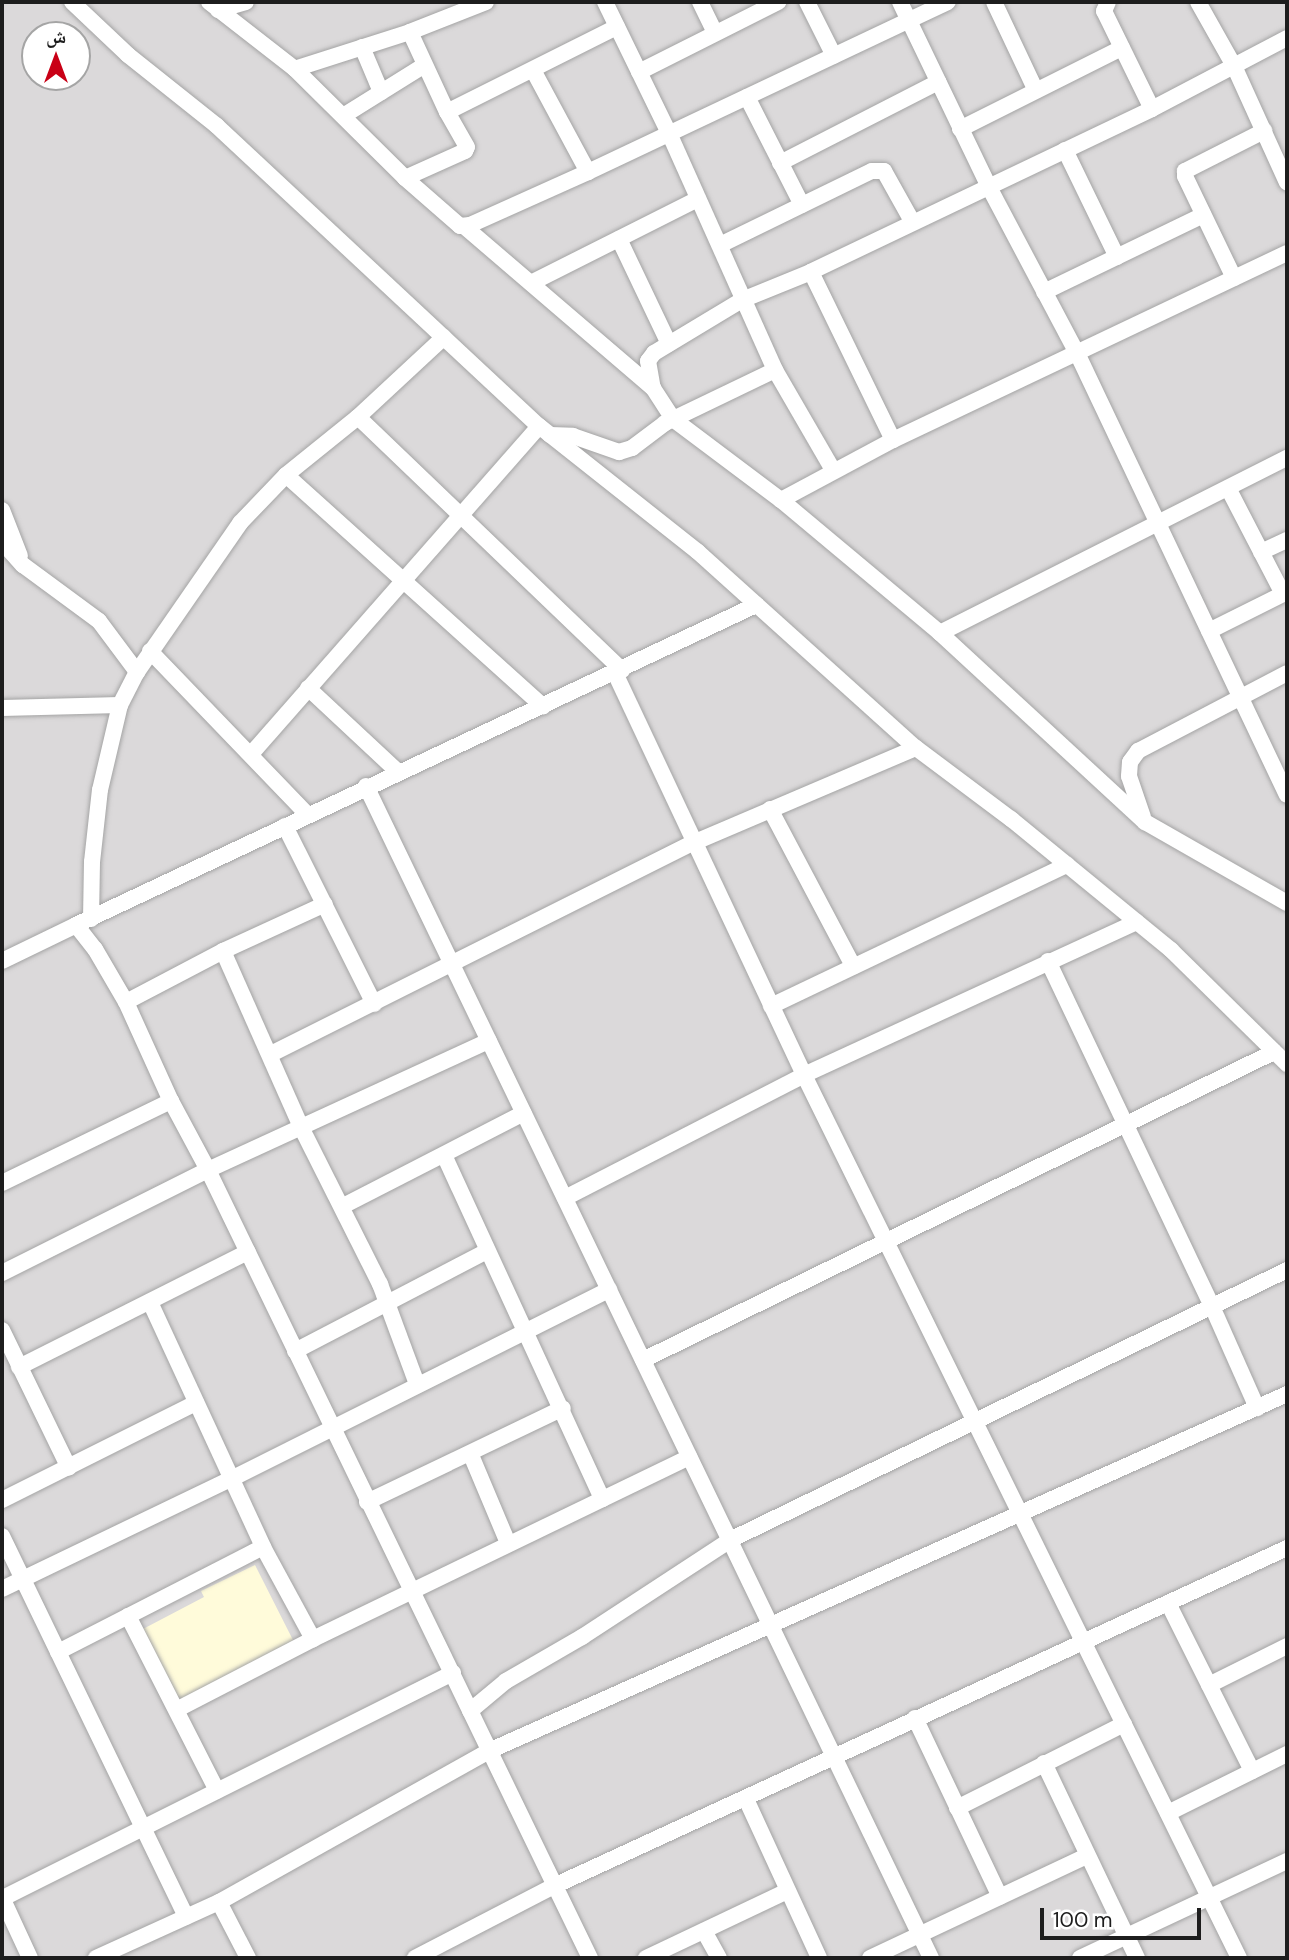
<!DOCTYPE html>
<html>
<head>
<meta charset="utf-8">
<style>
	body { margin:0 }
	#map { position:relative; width:1289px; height:1960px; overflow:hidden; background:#efe9e1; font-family:"DM Sans","Noto Naskh Arabic",sans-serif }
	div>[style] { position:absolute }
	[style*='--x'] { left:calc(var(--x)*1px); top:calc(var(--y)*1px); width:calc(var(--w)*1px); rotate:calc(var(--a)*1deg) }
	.residential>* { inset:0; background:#dbd9da }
	.education>* { inset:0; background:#fffbda }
	.roads { filter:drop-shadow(0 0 2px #a4a4a4) drop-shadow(0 0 2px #a4a4a4) }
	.minor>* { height:16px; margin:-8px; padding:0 8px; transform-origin:8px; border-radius:8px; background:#fff }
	span { translate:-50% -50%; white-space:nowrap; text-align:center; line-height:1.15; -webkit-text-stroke:7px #fff; paint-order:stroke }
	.frame { position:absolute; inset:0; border:4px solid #1d1d1d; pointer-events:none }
	.north { position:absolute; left:21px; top:21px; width:70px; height:70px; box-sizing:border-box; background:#fff; border:2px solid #a5a5a5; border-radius:50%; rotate:0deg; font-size:19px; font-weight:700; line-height:28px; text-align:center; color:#1d1d1d }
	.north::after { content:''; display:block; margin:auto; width:24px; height:32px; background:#c90016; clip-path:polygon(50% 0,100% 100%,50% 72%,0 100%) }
	.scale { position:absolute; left:1040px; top:1908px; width:161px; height:32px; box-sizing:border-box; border:4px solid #1d1d1d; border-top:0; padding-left:9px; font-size:21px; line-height:24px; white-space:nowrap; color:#1d1d1d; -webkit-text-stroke:5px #fff; paint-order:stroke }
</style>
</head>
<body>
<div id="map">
	<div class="residential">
		<div style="clip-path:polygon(evenodd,2px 2px,1287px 2px,1287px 1958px,2px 1958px,2px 2px,35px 35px,77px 35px,77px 77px,35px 77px,35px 35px)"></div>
	</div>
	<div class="education">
		<div style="clip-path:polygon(255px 1565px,295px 1644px,179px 1702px,143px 1629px,204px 1597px,201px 1591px)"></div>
	</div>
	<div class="roads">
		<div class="minor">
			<div style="--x:72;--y:2;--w:77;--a:43.4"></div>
			<div style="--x:128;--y:55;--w:114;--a:38.6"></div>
			<div style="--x:217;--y:126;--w:440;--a:43"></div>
			<div style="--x:539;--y:426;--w:203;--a:38.4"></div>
			<div style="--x:698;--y:552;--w:293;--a:42"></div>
			<div style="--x:916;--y:748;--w:119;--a:36.8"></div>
			<div style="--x:1011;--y:819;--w:207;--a:39.3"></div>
			<div style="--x:1171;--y:950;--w:163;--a:44.5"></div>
			<div style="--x:209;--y:2;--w:109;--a:37.9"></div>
			<div style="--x:486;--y:2;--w:82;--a:158.5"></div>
			<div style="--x:410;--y:32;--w:121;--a:162.2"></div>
			<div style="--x:295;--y:69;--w:155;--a:44.7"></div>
			<div style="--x:405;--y:178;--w:73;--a:41.1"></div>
			<div style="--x:460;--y:226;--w:10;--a:-6"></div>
			<div style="--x:470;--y:225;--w:129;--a:-24.2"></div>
			<div style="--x:588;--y:172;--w:398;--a:-25.3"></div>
			<div style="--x:605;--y:2;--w:146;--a:64"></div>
			<div style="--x:669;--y:133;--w:260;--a:65.9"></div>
			<div style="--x:775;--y:370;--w:116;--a:59.9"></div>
			<div style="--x:700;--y:2;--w:34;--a:64"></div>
			<div style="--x:807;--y:2;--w:60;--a:63.4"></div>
			<div style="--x:900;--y:2;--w:205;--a:64.3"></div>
			<div style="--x:989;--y:187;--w:188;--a:62.1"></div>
			<div style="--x:1077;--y:353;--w:489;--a:64.6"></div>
			<div style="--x:994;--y:2;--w:98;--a:64.7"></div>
			<div style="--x:1108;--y:2;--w:10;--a:114"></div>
			<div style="--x:1104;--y:11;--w:109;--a:63.9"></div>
			<div style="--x:1198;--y:2;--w:73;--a:60.6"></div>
			<div style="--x:1234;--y:66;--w:128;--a:65.6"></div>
			<div style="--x:218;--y:10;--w:29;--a:-16"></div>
			<div style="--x:410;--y:32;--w:88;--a:65.2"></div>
			<div style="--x:447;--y:112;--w:190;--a:-26.6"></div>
			<div style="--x:1287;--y:38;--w:153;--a:152.3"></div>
			<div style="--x:1152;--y:109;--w:378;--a:154.5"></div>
			<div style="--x:811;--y:272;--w:74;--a:157.9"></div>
			<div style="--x:742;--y:300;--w:103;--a:148.9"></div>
			<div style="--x:654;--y:353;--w:10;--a:127"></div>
			<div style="--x:648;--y:361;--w:27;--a:80"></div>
			<div style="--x:653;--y:388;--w:37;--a:57"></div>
			<div style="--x:673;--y:419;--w:135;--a:36.9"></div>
			<div style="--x:781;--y:500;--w:207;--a:39.9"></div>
			<div style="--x:940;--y:633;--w:279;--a:42.7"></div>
			<div style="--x:1145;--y:822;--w:163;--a:29.7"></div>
			<div style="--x:362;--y:47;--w:49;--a:67.1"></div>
			<div style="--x:533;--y:70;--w:116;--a:61.7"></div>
			<div style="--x:639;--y:72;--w:156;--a:-26.7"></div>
			<div style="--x:747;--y:97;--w:121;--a:63"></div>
			<div style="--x:343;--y:116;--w:94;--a:-32"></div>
			<div style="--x:960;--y:129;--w:181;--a:-26.6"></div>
			<div style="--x:1065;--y:150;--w:119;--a:64.1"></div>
			<div style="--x:780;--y:163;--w:178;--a:-27.1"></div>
			<div style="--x:405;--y:178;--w:66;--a:-24.2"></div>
			<div style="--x:465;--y:151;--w:4;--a:-63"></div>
			<div style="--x:467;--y:147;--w:40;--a:-119.7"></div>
			<div style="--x:465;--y:227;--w:248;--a:40.6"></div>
			<div style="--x:619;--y:239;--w:116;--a:64.5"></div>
			<div style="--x:720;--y:245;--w:169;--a:-26"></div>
			<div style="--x:872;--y:171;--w:12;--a:0"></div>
			<div style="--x:884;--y:171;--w:57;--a:60.8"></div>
			<div style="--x:811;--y:272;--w:187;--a:64"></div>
			<div style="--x:1234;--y:278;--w:113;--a:-115.7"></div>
			<div style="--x:1185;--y:176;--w:5;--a:-90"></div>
			<div style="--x:1185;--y:171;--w:89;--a:-26.9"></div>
			<div style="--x:531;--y:283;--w:187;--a:-26.7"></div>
			<div style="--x:1044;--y:292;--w:177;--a:-25.8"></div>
			<div style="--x:358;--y:417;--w:366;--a:43.8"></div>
			<div style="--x:550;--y:435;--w:23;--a:2"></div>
			<div style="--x:573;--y:436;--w:49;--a:19.2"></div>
			<div style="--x:619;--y:452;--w:14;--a:-17"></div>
			<div style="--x:632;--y:448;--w:41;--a:-37.1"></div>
			<div style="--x:665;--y:423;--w:122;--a:-25.7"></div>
			<div style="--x:286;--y:475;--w:346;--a:42"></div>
			<div style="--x:1228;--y:488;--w:119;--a:62.6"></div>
			<div style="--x:781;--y:500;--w:127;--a:-28.2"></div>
			<div style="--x:893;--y:440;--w:436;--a:-25.4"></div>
			<div style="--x:2;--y:510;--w:49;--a:68.6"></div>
			<div style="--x:2;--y:542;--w:31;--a:48"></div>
			<div style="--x:23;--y:565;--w:94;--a:36.4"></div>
			<div style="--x:99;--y:621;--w:64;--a:53.3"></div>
			<div style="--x:1261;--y:552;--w:29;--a:-25"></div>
			<div style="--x:1209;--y:631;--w:87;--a:-26.6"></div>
			<div style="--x:940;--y:633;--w:389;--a:-26.8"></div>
			<div style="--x:150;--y:651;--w:228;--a:46.1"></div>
			<div style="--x:615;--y:673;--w:444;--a:64.8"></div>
			<div style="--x:804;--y:1075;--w:984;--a:63.77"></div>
			<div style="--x:308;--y:688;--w:123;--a:43"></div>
			<div style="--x:2;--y:708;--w:118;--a:-1.5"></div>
			<div style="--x:252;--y:753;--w:435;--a:-48.7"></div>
			<div style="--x:366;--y:786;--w:1301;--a:64.26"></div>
			<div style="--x:770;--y:809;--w:178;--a:62.1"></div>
			<div style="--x:1143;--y:817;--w:43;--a:-108.9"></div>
			<div style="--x:1129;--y:776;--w:14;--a:-86"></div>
			<div style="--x:1130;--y:762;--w:14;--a:-54"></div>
			<div style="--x:1138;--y:751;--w:168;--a:-27.6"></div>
			<div style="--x:285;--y:826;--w:199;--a:63.4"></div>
			<div style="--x:91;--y:919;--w:57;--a:-89"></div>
			<div style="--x:92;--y:862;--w:72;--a:-83.7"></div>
			<div style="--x:100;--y:790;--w:87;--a:-76.8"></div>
			<div style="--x:120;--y:705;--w:37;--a:-63"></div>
			<div style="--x:137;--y:672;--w:181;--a:-55.3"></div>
			<div style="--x:240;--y:523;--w:66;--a:-46.2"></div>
			<div style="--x:286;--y:475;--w:92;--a:-38.9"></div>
			<div style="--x:358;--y:417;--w:117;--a:-42.9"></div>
			<div style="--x:76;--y:925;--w:752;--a:-25.2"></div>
			<div style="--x:223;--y:951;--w:195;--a:66.1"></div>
			<div style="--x:302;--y:1129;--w:174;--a:63.3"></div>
			<div style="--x:380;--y:1284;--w:107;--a:69.7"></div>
			<div style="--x:2;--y:961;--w:82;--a:-25.9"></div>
			<div style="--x:76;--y:925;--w:31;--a:52"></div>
			<div style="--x:95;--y:949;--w:61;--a:59.7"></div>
			<div style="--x:126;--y:1002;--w:109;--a:65.6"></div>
			<div style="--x:171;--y:1101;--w:78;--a:61.8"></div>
			<div style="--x:208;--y:1170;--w:876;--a:64.14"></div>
			<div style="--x:1048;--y:961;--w:380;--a:64.6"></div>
			<div style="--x:1211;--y:1304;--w:114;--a:66.1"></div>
			<div style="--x:126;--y:1002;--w:110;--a:-27.7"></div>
			<div style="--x:223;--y:951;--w:112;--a:-24.7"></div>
			<div style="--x:771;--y:1006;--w:328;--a:-25.5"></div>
			<div style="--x:271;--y:1054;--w:472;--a:-26.6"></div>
			<div style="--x:693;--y:843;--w:242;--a:-23.1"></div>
			<div style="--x:444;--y:1155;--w:379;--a:65.3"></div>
			<div style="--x:2;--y:1183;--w:188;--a:-25.9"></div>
			<div style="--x:565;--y:1198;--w:269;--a:-27.2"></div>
			<div style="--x:804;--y:1075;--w:366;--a:-24.7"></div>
			<div style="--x:343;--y:1206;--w:203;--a:-27.2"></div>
			<div style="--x:2;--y:1273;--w:230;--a:-26.6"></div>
			<div style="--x:208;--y:1170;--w:309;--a:-24.7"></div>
			<div style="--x:150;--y:1302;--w:270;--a:65.2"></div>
			<div style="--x:263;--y:1547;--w:105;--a:61.5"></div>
			<div style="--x:2;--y:1330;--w:153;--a:64.1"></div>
			<div style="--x:295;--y:1351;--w:216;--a:-27.5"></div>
			<div style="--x:643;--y:1360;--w:702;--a:-26.02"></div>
			<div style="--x:19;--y:1367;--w:256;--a:-26.7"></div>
			<div style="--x:471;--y:1455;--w:95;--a:67.2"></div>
			<div style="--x:2;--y:1500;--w:217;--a:-26.6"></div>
			<div style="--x:367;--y:1502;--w:217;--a:-25.6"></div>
			<div style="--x:2;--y:1536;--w:423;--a:64.2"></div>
			<div style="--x:2;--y:1589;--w:254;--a:-25.7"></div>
			<div style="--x:231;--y:1479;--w:423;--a:-26.6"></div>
			<div style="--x:1168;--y:1603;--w:188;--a:63.4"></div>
			<div style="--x:128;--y:1616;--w:196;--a:63"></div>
			<div style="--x:58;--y:1652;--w:230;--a:-27.1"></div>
			<div style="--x:1209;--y:1685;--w:87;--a:-26.6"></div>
			<div style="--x:178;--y:1709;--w:152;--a:-27.4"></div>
			<div style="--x:313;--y:1639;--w:418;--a:-25.8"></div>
			<div style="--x:470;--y:1711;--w:47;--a:-39.8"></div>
			<div style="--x:506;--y:1681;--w:88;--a:-30.1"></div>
			<div style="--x:582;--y:1637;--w:177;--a:-33.2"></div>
			<div style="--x:730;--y:1540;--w:619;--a:-25.86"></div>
			<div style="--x:915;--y:1718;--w:198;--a:64.6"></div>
			<div style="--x:1044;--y:1763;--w:216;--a:64.5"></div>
			<div style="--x:746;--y:1799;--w:175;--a:65.3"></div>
			<div style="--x:957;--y:1808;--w:187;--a:-26.7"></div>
			<div style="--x:1168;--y:1813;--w:133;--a:-26.4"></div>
			<div style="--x:219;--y:1902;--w:63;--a:62.6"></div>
			<div style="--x:704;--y:1931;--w:31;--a:61"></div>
			<div style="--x:30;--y:1958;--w:60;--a:-114.8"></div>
			<div style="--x:5;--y:1904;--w:7;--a:-90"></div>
			<div style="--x:5;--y:1897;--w:501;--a:-26.57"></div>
			<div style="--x:96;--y:1958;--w:135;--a:-24.5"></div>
			<div style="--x:219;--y:1902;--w:309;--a:-29.2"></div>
			<div style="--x:489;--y:1751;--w:874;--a:-24.1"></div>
			<div style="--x:415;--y:1958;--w:159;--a:-27.4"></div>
			<div style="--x:556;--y:1885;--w:805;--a:-24.75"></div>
			<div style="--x:646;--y:1958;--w:156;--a:-25.4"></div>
			<div style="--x:870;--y:1958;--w:240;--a:-25.2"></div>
			<div style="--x:1080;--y:1958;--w:229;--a:-25.1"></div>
		</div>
	</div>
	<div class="frame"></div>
	<div class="north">ش</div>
	<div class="scale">100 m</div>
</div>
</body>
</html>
